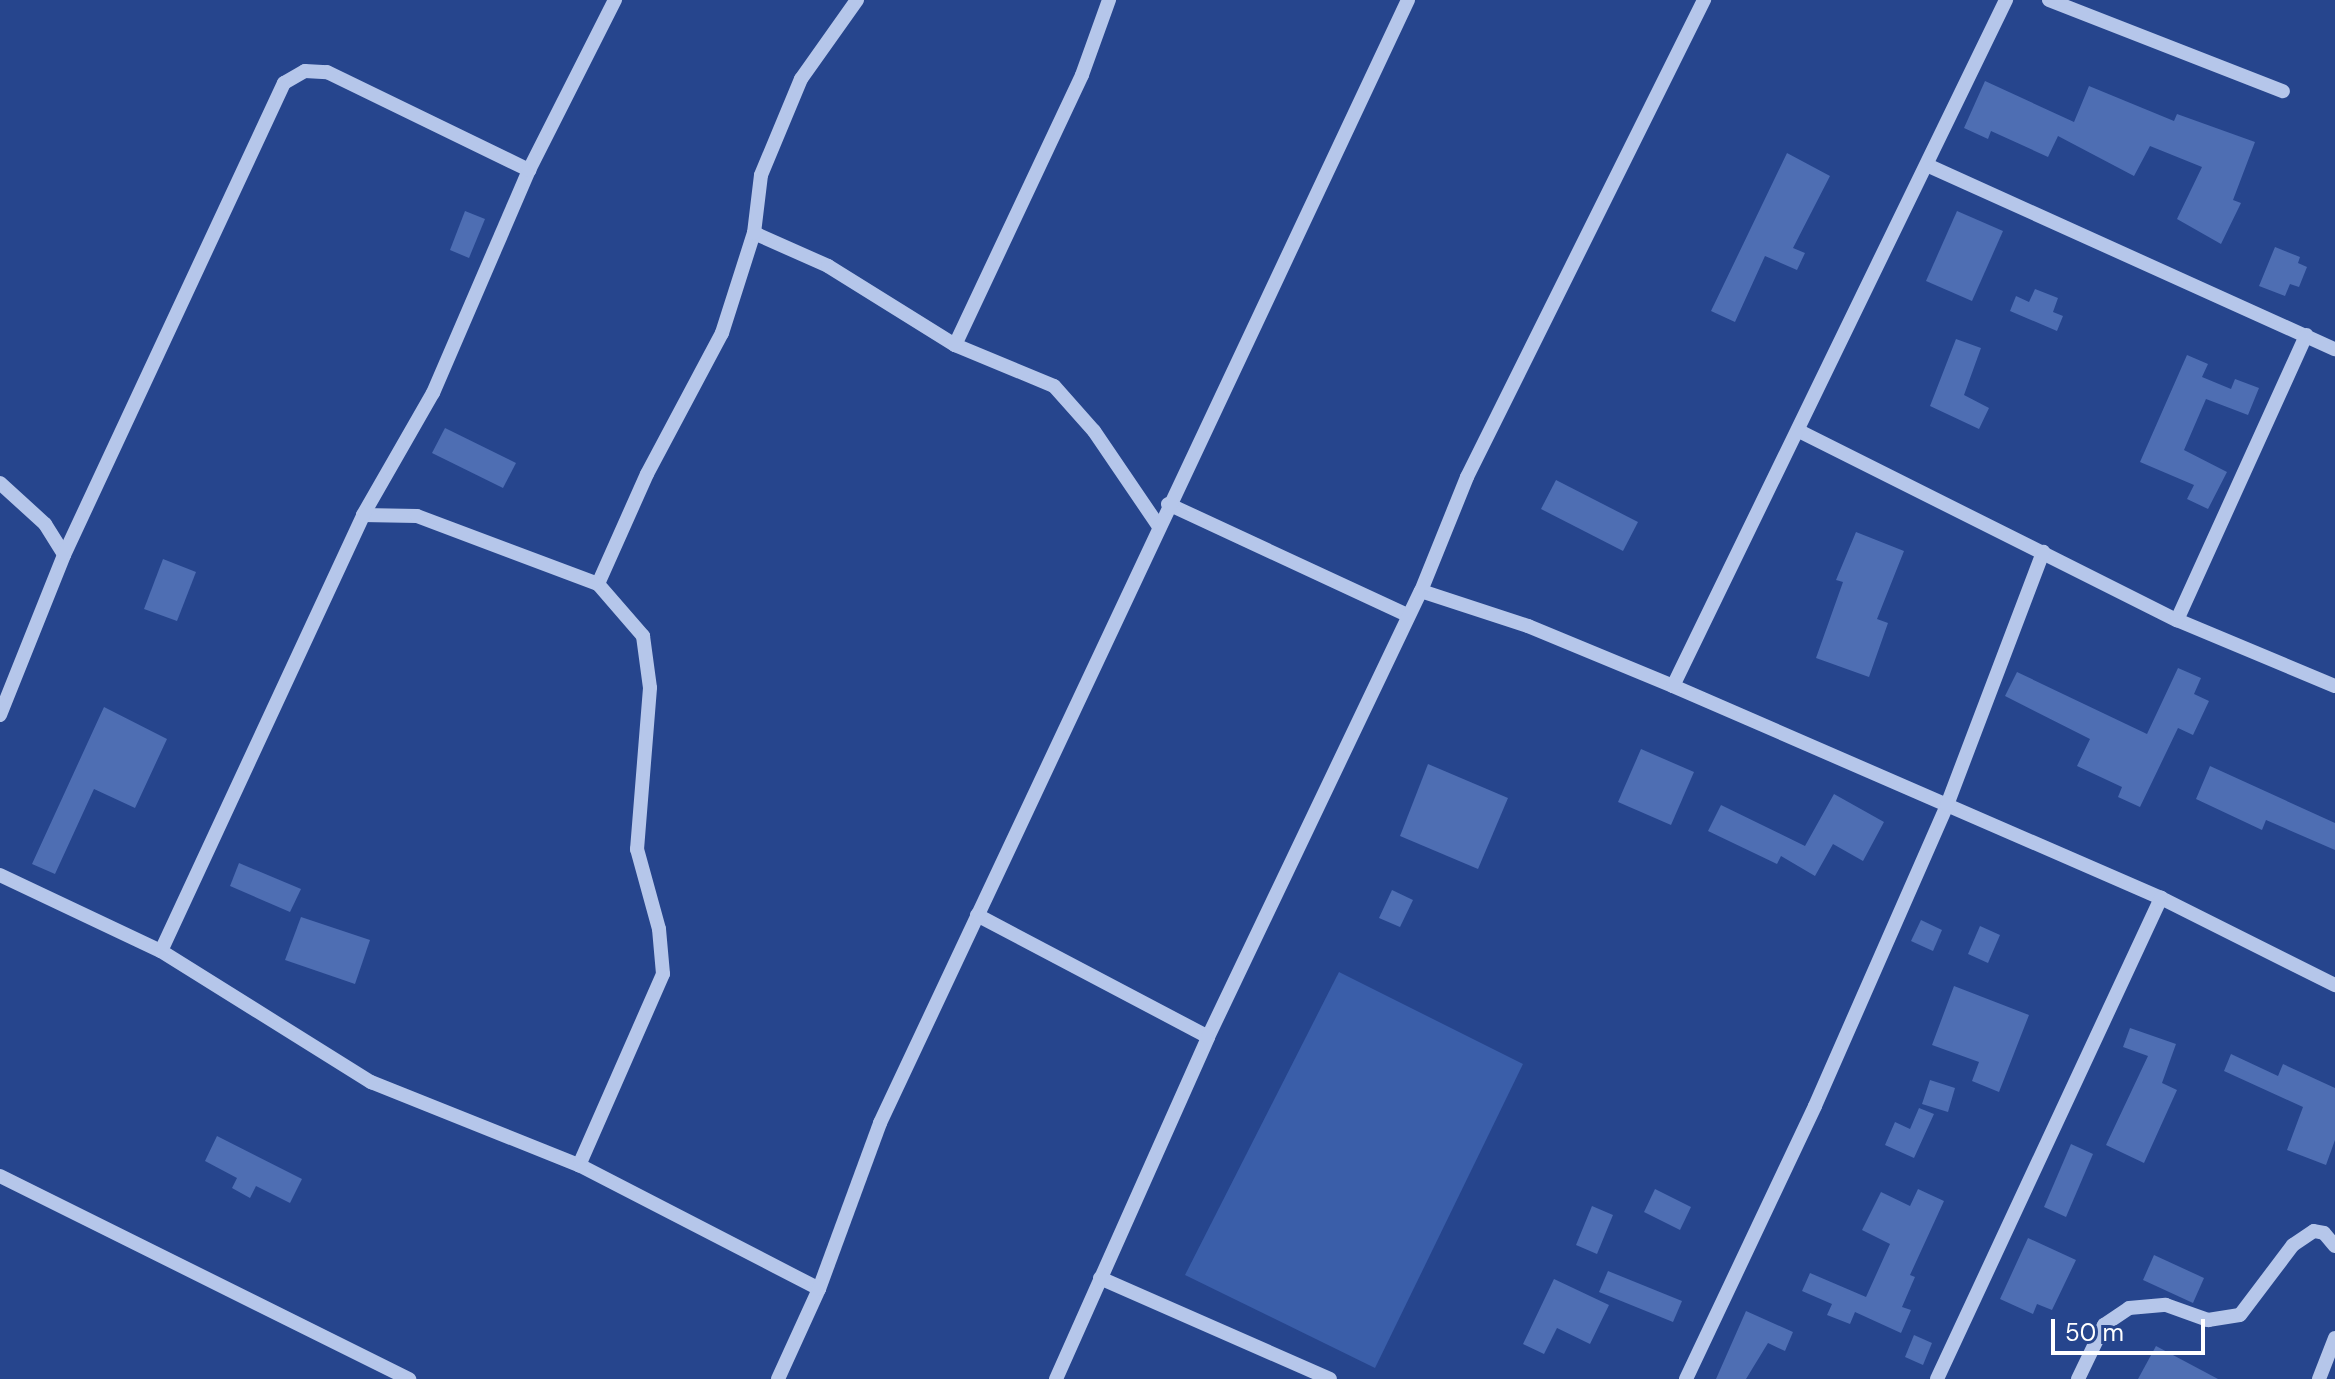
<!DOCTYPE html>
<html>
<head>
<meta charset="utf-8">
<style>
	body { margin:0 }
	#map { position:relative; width:2335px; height:1379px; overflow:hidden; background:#26458d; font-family:"DM Sans",sans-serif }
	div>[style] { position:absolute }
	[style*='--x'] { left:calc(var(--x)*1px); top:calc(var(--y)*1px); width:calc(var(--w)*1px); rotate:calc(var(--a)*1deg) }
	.green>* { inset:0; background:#3a5ea9 }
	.building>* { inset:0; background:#4e6eb3 }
	.minor>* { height:14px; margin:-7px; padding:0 7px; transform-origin:7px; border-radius:7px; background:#b5c6ea }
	span { translate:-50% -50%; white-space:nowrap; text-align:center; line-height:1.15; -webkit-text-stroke:7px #26458d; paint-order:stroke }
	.scale { position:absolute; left:2051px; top:1319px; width:154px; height:36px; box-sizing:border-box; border:4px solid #fff; border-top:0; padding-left:10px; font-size:24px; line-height:28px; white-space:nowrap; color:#fff; -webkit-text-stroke:6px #26458d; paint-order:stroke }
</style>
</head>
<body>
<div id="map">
	<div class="green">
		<div style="clip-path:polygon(1339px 972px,1523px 1064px,1375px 1368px,1185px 1275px)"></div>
	</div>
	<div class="building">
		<div style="clip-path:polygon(1985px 81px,2074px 122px,2089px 86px,2174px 121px,2177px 114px,2255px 142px,2233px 200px,2241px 203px,2221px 244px,2177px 219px,2202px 167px,2150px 146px,2134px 176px,2058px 136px,2048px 157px,1991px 131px,1988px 139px,1964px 128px)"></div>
		<div style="clip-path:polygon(1787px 153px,1830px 176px,1793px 248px,1805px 253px,1797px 270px,1765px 256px,1735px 322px,1711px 311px)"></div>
		<div style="clip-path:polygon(465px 211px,485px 219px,469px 258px,450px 250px)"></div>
		<div style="clip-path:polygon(1957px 211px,2003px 231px,1972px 301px,1926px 281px)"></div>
		<div style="clip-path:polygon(2275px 247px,2300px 257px,2298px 263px,2307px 267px,2299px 287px,2290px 284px,2285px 296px,2259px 286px)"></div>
		<div style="clip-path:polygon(2035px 289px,2058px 298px,2053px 312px,2063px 316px,2057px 331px,2010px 311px,2016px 296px,2029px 302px)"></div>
		<div style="clip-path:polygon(1956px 339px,1981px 348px,1964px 395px,1989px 408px,1979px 429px,1930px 406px)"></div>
		<div style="clip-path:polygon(2187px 355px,2208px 364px,2202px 377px,2231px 389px,2235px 379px,2259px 388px,2248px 415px,2206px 399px,2184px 450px,2227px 472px,2208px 509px,2187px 499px,2194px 485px,2140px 462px)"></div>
		<div style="clip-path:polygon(445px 428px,516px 463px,503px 488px,432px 453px)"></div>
		<div style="clip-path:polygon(1556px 480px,1638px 522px,1623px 551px,1541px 509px)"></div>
		<div style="clip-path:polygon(1856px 532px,1904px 551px,1877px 619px,1888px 623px,1869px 677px,1816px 658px,1843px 582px,1836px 580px)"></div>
		<div style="clip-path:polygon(163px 559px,196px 572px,177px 621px,144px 609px)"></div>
		<div style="clip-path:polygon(2178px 668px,2201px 678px,2194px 694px,2209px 701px,2193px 735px,2178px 728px,2140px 807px,2118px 797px,2122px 787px,2077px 766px,2090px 739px,2005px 696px,2017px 672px,2147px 734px)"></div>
		<div style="clip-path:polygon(104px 707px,167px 739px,135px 808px,94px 789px,55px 874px,32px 864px)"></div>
		<div style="clip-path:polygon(1641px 749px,1694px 772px,1671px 825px,1618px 802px)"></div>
		<div style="clip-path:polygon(1428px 764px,1508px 798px,1478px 869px,1400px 836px)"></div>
		<div style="clip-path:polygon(2210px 766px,2335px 823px,2335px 850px,2266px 820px,2262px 830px,2196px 799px)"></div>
		<div style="clip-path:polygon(1834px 794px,1884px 822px,1863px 861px,1833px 844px,1815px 876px,1781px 856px,1777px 864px,1708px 831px,1721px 805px,1805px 846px)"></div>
		<div style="clip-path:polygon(239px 863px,301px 889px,290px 912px,230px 886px)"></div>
		<div style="clip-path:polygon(1392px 890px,1413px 900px,1400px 927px,1379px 918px)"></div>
		<div style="clip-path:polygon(301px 917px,370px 940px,355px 984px,285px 960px)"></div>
		<div style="clip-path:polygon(1921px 920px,1942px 930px,1933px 951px,1911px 941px)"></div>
		<div style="clip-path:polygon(1980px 926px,2000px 935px,1988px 963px,1968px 954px)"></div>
		<div style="clip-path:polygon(1954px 986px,2029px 1015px,1999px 1092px,1972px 1081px,1979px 1062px,1932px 1045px)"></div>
		<div style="clip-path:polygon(2130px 1028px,2176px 1044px,2162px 1083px,2177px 1090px,2144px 1163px,2106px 1145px,2148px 1056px,2123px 1047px)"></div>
		<div style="clip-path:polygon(2231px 1054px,2278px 1076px,2283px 1064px,2335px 1088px,2335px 1140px,2326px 1165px,2287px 1150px,2303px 1107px,2224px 1071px)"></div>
		<div style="clip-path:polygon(1930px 1080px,1955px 1088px,1948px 1112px,1922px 1104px)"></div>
		<div style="clip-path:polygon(1919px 1108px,1934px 1114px,1914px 1158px,1885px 1145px,1895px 1122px,1910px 1129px)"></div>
		<div style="clip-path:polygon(217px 1136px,302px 1179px,290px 1203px,256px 1186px,250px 1198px,232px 1188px,237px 1178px,205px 1161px)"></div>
		<div style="clip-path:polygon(2071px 1144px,2093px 1154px,2066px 1217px,2044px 1207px)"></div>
		<div style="clip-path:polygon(1655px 1189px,1691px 1207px,1680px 1230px,1644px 1212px)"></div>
		<div style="clip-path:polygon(1918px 1189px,1944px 1201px,1910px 1275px,1915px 1277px,1902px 1307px,1911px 1310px,1901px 1333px,1855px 1312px,1850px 1324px,1827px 1315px,1832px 1304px,1802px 1291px,1810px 1273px,1866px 1297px,1890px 1244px,1862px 1230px,1881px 1192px,1910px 1206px)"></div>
		<div style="clip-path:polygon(1592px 1206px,1613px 1215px,1597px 1254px,1576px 1245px)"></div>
		<div style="clip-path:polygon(2028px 1238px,2076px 1260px,2052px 1310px,2037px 1304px,2033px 1314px,2000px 1299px)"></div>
		<div style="clip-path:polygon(2154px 1255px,2204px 1278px,2193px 1303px,2143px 1280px)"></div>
		<div style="clip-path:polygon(1608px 1271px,1682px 1301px,1673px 1322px,1599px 1292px)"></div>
		<div style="clip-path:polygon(1554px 1279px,1609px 1305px,1590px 1344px,1557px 1328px,1544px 1354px,1523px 1344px)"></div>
		<div style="clip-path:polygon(1746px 1311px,1793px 1332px,1785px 1351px,1768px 1343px,1746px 1379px,1716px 1379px)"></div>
		<div style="clip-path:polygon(1914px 1335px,1932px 1343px,1923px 1365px,1905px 1357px)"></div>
		<div style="clip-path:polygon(2156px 1346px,2218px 1379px,2138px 1379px)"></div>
	</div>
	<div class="minor">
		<div style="--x:2049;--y:0;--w:251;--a:21.3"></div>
		<div style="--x:1929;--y:166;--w:445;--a:24.3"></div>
		<div style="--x:754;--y:233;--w:81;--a:24"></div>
		<div style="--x:828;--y:266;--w:150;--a:31.9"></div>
		<div style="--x:955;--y:345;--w:107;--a:22.5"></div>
		<div style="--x:1054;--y:386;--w:60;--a:48.4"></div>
		<div style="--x:1094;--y:431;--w:114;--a:55.8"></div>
		<div style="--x:955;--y:345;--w:298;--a:-64.8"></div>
		<div style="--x:1082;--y:75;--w:80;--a:-70.2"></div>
		<div style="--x:1799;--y:431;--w:423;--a:26.6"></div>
		<div style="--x:2177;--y:620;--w:171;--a:22.7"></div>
		<div style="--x:0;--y:483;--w:61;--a:42.3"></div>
		<div style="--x:45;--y:524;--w:36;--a:58"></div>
		<div style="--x:1168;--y:504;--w:264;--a:24.9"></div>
		<div style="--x:363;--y:515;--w:54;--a:1.1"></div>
		<div style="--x:417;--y:516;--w:193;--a:20.6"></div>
		<div style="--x:598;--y:584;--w:69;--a:49.1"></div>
		<div style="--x:643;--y:636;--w:52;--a:82.3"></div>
		<div style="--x:650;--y:688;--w:162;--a:94.6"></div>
		<div style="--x:637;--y:849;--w:83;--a:74.6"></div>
		<div style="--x:659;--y:929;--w:45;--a:84.9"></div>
		<div style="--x:663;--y:974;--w:209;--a:113.7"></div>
		<div style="--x:598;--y:584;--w:120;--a:-66"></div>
		<div style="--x:647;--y:474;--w:160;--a:-62"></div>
		<div style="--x:722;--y:333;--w:105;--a:-72.3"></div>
		<div style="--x:754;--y:233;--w:58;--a:-83.1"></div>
		<div style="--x:761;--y:175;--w:104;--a:-67.4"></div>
		<div style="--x:801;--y:79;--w:97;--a:-54.7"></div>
		<div style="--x:1421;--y:591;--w:113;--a:18.1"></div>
		<div style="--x:1528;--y:626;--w:157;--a:22.5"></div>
		<div style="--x:1673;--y:686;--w:532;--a:23.48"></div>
		<div style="--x:2161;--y:898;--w:195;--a:26.6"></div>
		<div style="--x:2177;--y:620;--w:313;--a:-65.6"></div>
		<div style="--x:1673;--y:686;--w:763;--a:-64.11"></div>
		<div style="--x:0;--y:715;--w:172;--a:-68.2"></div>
		<div style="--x:64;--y:555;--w:521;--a:-65.01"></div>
		<div style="--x:284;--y:83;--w:24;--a:-30"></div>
		<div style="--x:305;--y:71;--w:22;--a:3"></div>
		<div style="--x:327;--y:72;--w:225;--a:25.9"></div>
		<div style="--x:0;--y:875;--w:178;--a:25.3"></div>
		<div style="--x:161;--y:951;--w:248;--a:32"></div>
		<div style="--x:371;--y:1082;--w:224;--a:21.8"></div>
		<div style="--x:579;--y:1165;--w:270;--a:27.3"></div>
		<div style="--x:977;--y:915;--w:261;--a:27.8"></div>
		<div style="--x:161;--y:951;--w:481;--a:-65.1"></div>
		<div style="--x:363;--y:515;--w:141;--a:-60.2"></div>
		<div style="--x:433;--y:393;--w:243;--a:-66.7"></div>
		<div style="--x:529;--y:170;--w:191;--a:-63.2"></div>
		<div style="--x:0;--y:1176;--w:457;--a:26.4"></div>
		<div style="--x:1100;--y:1278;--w:251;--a:23.7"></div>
		<div style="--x:778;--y:1379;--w:99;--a:-65.5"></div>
		<div style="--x:819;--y:1289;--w:177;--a:-69.8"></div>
		<div style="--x:880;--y:1123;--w:1241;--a:-64.82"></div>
		<div style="--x:1056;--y:1379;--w:374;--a:-66"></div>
		<div style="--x:1208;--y:1037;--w:494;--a:-64.5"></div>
		<div style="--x:1421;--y:591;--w:123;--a:-68"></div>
		<div style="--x:1467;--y:477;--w:533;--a:-63.58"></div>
		<div style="--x:1686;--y:1379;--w:302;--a:-64.7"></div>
		<div style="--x:1815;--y:1106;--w:329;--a:-66.3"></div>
		<div style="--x:1947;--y:805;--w:271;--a:-69.2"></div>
		<div style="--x:1937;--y:1379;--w:531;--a:-65.03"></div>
		<div style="--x:2078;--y:1379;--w:60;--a:-64.3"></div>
		<div style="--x:2104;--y:1325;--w:30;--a:-34"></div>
		<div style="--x:2129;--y:1308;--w:37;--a:-5"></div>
		<div style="--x:2166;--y:1305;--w:45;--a:19.7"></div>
		<div style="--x:2208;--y:1320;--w:32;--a:-9"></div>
		<div style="--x:2240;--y:1315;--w:88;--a:-52.9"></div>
		<div style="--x:2293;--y:1245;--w:25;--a:-34"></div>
		<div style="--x:2314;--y:1231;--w:10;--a:11"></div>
		<div style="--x:2324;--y:1233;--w:17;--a:50"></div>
		<div style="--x:2319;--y:1379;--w:44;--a:-68.7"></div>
	</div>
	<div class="scale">50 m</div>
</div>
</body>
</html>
